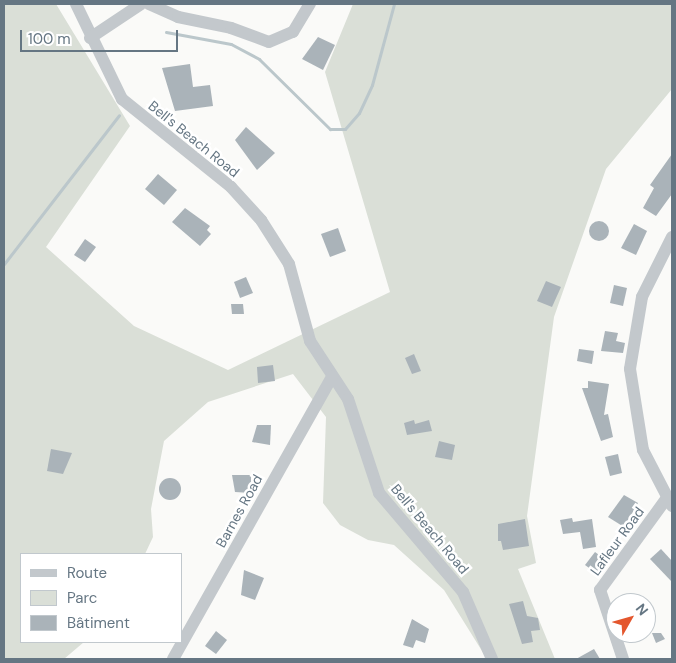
<!DOCTYPE html>
<html>
<head>
<meta charset="utf-8">
<style>
	body { margin:0 }
	#map { position:relative; width:676px; height:663px; overflow:hidden; background:#fafaf8; font-family:"DM Sans",sans-serif }
	div>[style] { position:absolute }
	[style*='--x'] { left:calc(var(--x)*1px); top:calc(var(--y)*1px); width:calc(var(--w)*1px); rotate:calc(var(--a)*1deg) }
	.green>* { inset:0; background:#dadfd7 }
	.stream>* { height:3px; margin:-1.5px; padding:0 1.5px; transform-origin:1.5px; border-radius:1.5px; background:#bbc7cb }
	.building>* { inset:0; background:#aab3b9 }
	.round { border-radius:50% }
	.minor>* { height:12px; margin:-6px; padding:0 6px; transform-origin:6px; border-radius:6px; background:#c3c8cc }
	span { translate:-50% -50%; white-space:nowrap; text-align:center; line-height:1.15; -webkit-text-stroke:5px #fff; paint-order:stroke }
	.street-label { font-size:14px; color:#657683 }
	.frame { position:absolute; inset:0; border:5px solid #657683; pointer-events:none }
	.legend { position:absolute; left:20px; top:553px; width:162px; height:90px; box-sizing:border-box; background:#fff; border:1px solid #c1c8cd; margin:0; padding:6px 9px; list-style:none; font-size:15px; color:#657683 }
	.legend li { display:flex; align-items:center; gap:10px; height:25px }
	.legend b { width:25px; border:1px solid #c1c8cd }
	.north { position:absolute; left:606px; top:593px; width:50px; height:50px; box-sizing:border-box; background:#fff; border:1px solid #c1c8cd; border-radius:50%; rotate:52deg; font-size:14px; font-weight:700; line-height:20px; text-align:center; color:#657683 }
	.north::after { content:''; display:block; margin:auto; width:18px; height:22px; background:#e4572e; clip-path:polygon(50% 0,100% 100%,50% 72%,0 100%) }
	.scale { position:absolute; left:20px; top:30px; width:158px; height:22px; box-sizing:border-box; border:2px solid #657683; border-top:0; padding-left:6px; font-size:15px; line-height:18px; white-space:nowrap; color:#657683; -webkit-text-stroke:4px #fff; paint-order:stroke }
</style>
</head>
<body>
<div id="map">
	<div class="green">
		<div style="clip-path:polygon(4px 4px,56px 4px,130px 126px,46px 247px,134px 326px,228px 370px,390px 292px,325px 72px,353px 4px,672px 4px,672px 89px,606px 169px,554px 317px,527px 516px,536px 563px,518px 569px,555px 659px,487px 659px,444px 590px,394px 545px,368px 540px,340px 525px,323px 503px,326px 417px,293px 374px,208px 402px,164px 441px,151px 509px,153px 537px,145px 554px,21px 554px,21px 642px,84px 642px,64px 659px,4px 659px)"></div>
	</div>
	<div class="stream">
		<div style="--x:166;--y:32;--w:66;--a:10.5"></div>
		<div style="--x:231;--y:44;--w:32;--a:28"></div>
		<div style="--x:259;--y:59;--w:100;--a:44.6"></div>
		<div style="--x:330;--y:129;--w:15;--a:0"></div>
		<div style="--x:345;--y:129;--w:21;--a:-49"></div>
		<div style="--x:359;--y:113;--w:31;--a:-65"></div>
		<div style="--x:372;--y:85;--w:84;--a:-74.8"></div>
		<div style="--x:4;--y:264;--w:188;--a:-52.3"></div>
	</div>
	<div class="building">
		<div style="clip-path:polygon(318px 37px,335px 45px,323px 70px,302px 59px)"></div>
		<div style="clip-path:polygon(190px 64px,193px 87px,210px 85px,213px 106px,175px 111px,162px 68px)"></div>
		<div style="clip-path:polygon(246px 127px,275px 153px,257px 170px,235px 140px)"></div>
		<div style="clip-path:polygon(672px 154px,672px 194px,656px 216px,643px 208px,654px 188px,650px 185px)"></div>
		<div style="clip-path:polygon(158px 174px,177px 190px,164px 205px,145px 189px)"></div>
		<div style="clip-path:polygon(185px 208px,210px 226px,207px 230px,211px 234px,200px 246px,172px 222px)"></div>
		<div class="round" style="left:589px;top:221px;width:20px;height:20px"></div>
		<div style="clip-path:polygon(634px 224px,647px 231px,636px 255px,621px 248px)"></div>
		<div style="clip-path:polygon(338px 228px,346px 251px,330px 257px,321px 234px)"></div>
		<div style="clip-path:polygon(85px 239px,96px 247px,85px 262px,74px 255px)"></div>
		<div style="clip-path:polygon(246px 277px,253px 293px,240px 298px,234px 282px)"></div>
		<div style="clip-path:polygon(546px 281px,561px 287px,552px 307px,537px 301px)"></div>
		<div style="clip-path:polygon(614px 285px,627px 288px,623px 306px,610px 303px)"></div>
		<div style="clip-path:polygon(231px 304px,243px 304px,244px 314px,232px 314px)"></div>
		<div style="clip-path:polygon(605px 331px,618px 333px,616px 341px,625px 343px,623px 353px,601px 351px)"></div>
		<div style="clip-path:polygon(579px 349px,594px 351px,592px 364px,577px 361px)"></div>
		<div style="clip-path:polygon(414px 354px,421px 371px,412px 374px,405px 358px)"></div>
		<div style="clip-path:polygon(273px 365px,275px 381px,258px 383px,257px 367px)"></div>
		<div style="clip-path:polygon(588px 381px,609px 384px,604px 415px,608px 414px,613px 437px,601px 441px,582px 388px,588px 388px)"></div>
		<div style="clip-path:polygon(414px 420px,415px 424px,429px 420px,432px 431px,407px 435px,404px 423px)"></div>
		<div style="clip-path:polygon(257px 425px,271px 425px,270px 445px,252px 442px)"></div>
		<div style="clip-path:polygon(439px 441px,455px 445px,452px 460px,435px 457px)"></div>
		<div style="clip-path:polygon(51px 449px,72px 453px,63px 474px,47px 471px)"></div>
		<div style="clip-path:polygon(618px 454px,622px 473px,610px 476px,605px 457px)"></div>
		<div style="clip-path:polygon(232px 475px,251px 475px,251px 493px,235px 492px)"></div>
		<div class="round" style="left:159px;top:478px;width:22px;height:22px"></div>
		<div style="clip-path:polygon(624px 495px,638px 503px,624px 527px,608px 517px)"></div>
		<div style="clip-path:polygon(572px 518px,573px 522px,592px 519px,596px 547px,583px 549px,580px 532px,563px 534px,560px 520px)"></div>
		<div style="clip-path:polygon(525px 519px,529px 546px,503px 550px,501px 541px,498px 541px,498px 524px)"></div>
		<div style="clip-path:polygon(661px 549px,672px 561px,672px 582px,650px 559px)"></div>
		<div style="clip-path:polygon(595px 552px,606px 560px,596px 573px,585px 565px)"></div>
		<div style="clip-path:polygon(244px 570px,264px 578px,255px 600px,241px 595px)"></div>
		<div style="clip-path:polygon(523px 601px,527px 616px,538px 618px,540px 630px,531px 631px,533px 642px,522px 644px,509px 604px)"></div>
		<div style="clip-path:polygon(412px 619px,429px 629px,425px 643px,416px 640px,413px 648px,403px 645px)"></div>
		<div style="clip-path:polygon(216px 631px,227px 640px,216px 654px,205px 646px)"></div>
		<div style="clip-path:polygon(652px 633px,661px 633px,665px 639px,656px 643px)"></div>
		<div style="clip-path:polygon(594px 649px,600px 659px,576px 659px)"></div>
	</div>
	<div class="minor">
		<div style="--x:76;--y:4;--w:106;--a:64.2"></div>
		<div style="--x:122;--y:99;--w:140;--a:38.9"></div>
		<div style="--x:231;--y:187;--w:45;--a:47.7"></div>
		<div style="--x:261;--y:220;--w:52;--a:57.5"></div>
		<div style="--x:289;--y:264;--w:80;--a:74.7"></div>
		<div style="--x:310;--y:341;--w:69;--a:56.8"></div>
		<div style="--x:348;--y:399;--w:99;--a:71.7"></div>
		<div style="--x:379;--y:493;--w:130;--a:49.7"></div>
		<div style="--x:463;--y:592;--w:73;--a:66.6"></div>
		<div style="--x:149;--y:4;--w:32;--a:24"></div>
		<div style="--x:178;--y:17;--w:54;--a:11.7"></div>
		<div style="--x:231;--y:28;--w:40;--a:20.2"></div>
		<div style="--x:269;--y:42;--w:26;--a:-23"></div>
		<div style="--x:293;--y:32;--w:33;--a:-59"></div>
		<div style="--x:90;--y:38;--w:61;--a:-33.7"></div>
		<div style="--x:672;--y:237;--w:67;--a:116.6"></div>
		<div style="--x:642;--y:297;--w:73;--a:99.5"></div>
		<div style="--x:630;--y:369;--w:82;--a:80.9"></div>
		<div style="--x:643;--y:450;--w:63;--a:62.6"></div>
		<div style="--x:173;--y:659;--w:324;--a:-60.6"></div>
		<div style="--x:623;--y:659;--w:73;--a:-108.4"></div>
		<div style="--x:600;--y:590;--w:112;--a:-54"></div>
	</div>
	<div class="street-label">
		<span style="left:194px;top:139px;rotate:39deg">Bell's Beach Road</span>
		<span style="left:239px;top:511px;rotate:-61deg">Barnes Road</span>
		<span style="left:430px;top:529px;rotate:50deg">Bell's Beach Road</span>
		<span style="left:617px;top:541px;rotate:-54deg">Lafleur Road</span>
	</div>
	<div class="frame"></div>
	<ul class="legend">
	<li><b style="height:6px;background:#c3c8cc"></b>Route</li>
	<li><b style="height:14px;background:#dadfd7"></b>Parc</li>
	<li><b style="height:14px;background:#aab3b9"></b>Bâtiment</li>
	</ul>
	<div class="north">N</div>
	<div class="scale">100 m</div>
</div>
</body>
</html>
